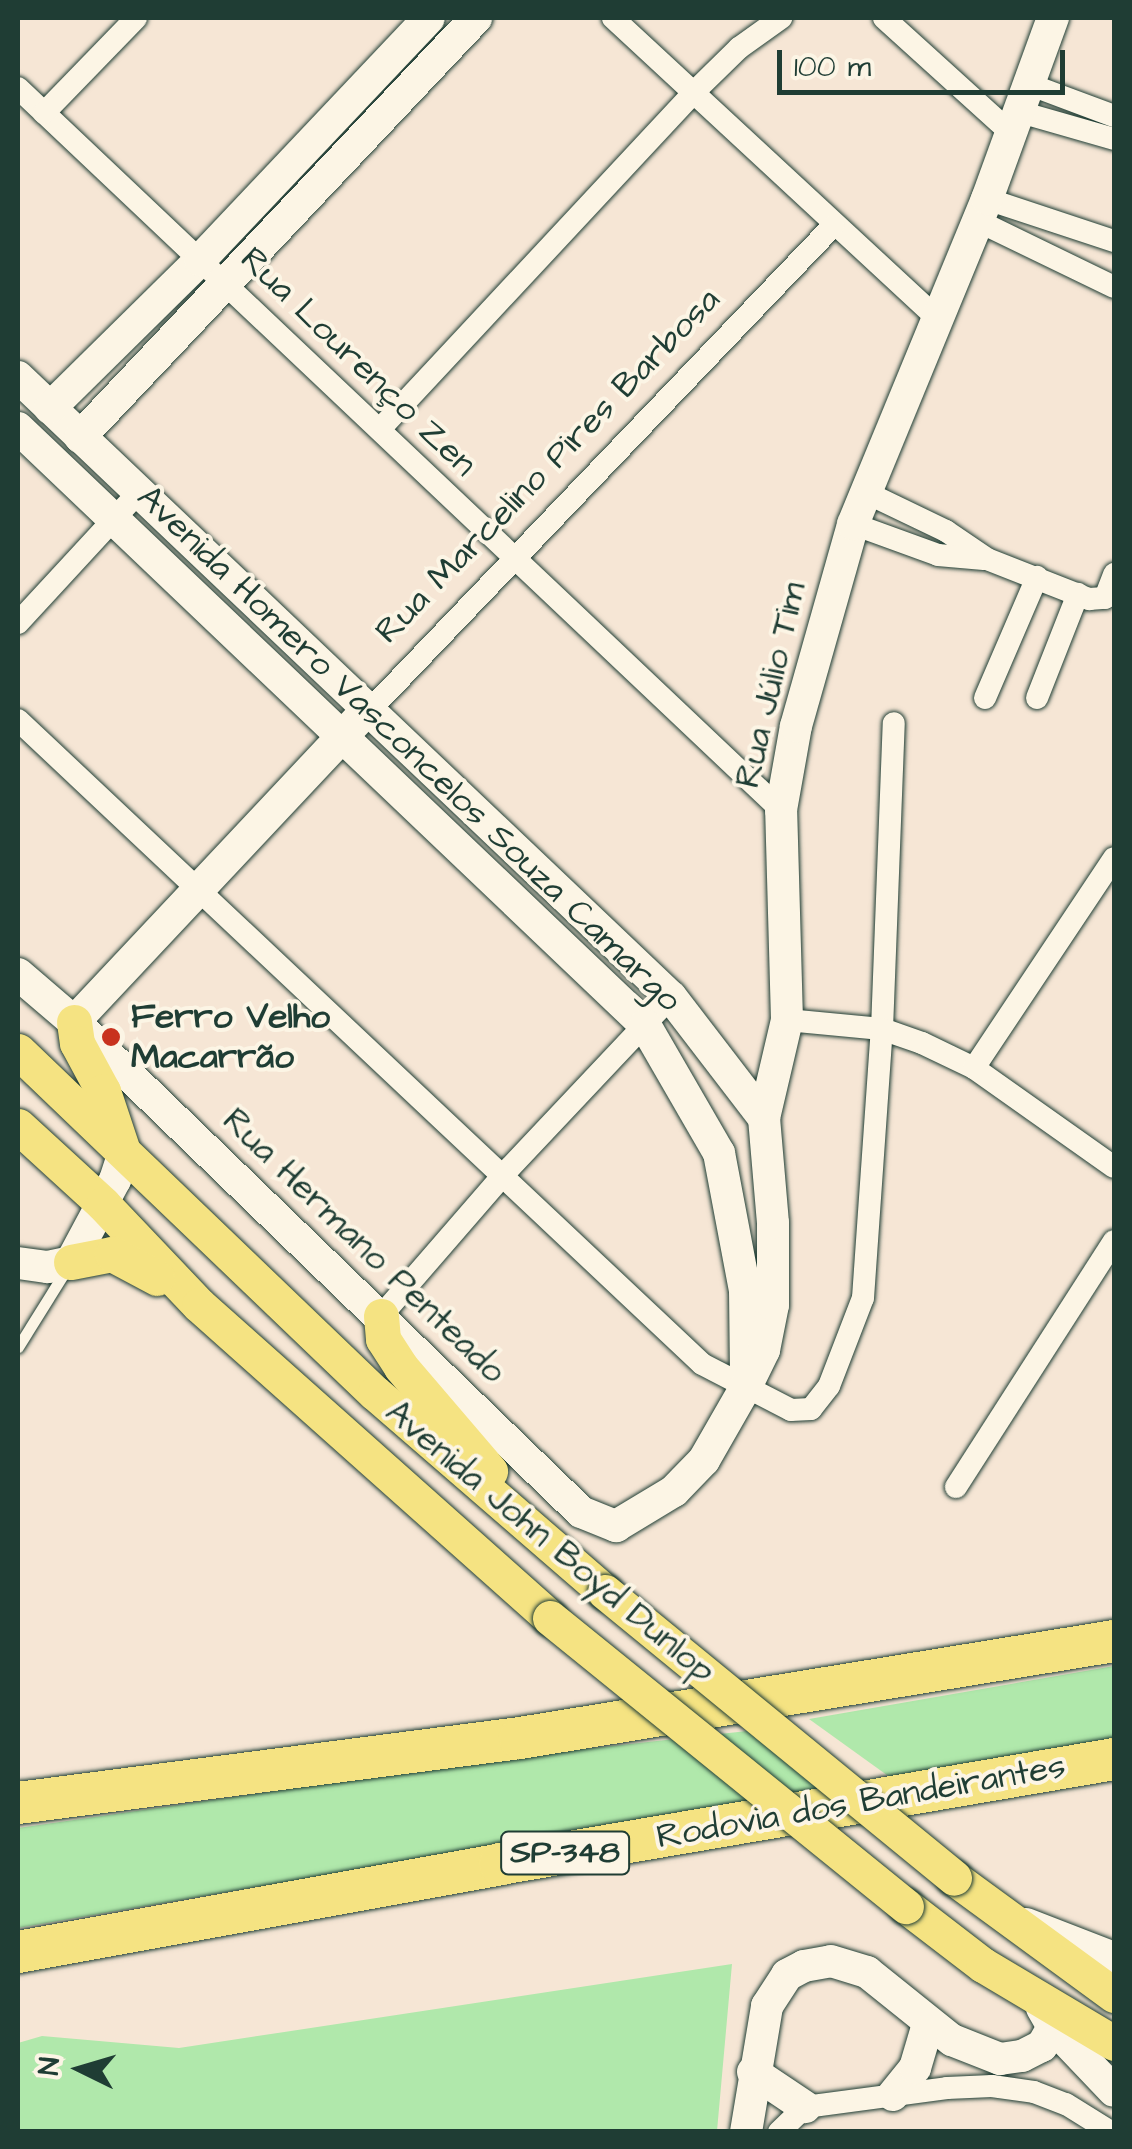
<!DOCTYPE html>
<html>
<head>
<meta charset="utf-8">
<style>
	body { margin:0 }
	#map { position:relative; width:1132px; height:2149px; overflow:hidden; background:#f6e6d5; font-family:"Architects Daughter",sans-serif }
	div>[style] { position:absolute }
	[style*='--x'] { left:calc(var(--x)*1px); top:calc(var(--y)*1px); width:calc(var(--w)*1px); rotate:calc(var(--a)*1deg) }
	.green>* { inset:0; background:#b0e8ab }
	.roads { filter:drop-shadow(0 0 2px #1f3d34) drop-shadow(0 0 2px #1f3d34) }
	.lane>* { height:11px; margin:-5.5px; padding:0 5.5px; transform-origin:5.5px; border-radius:5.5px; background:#fcf5e5 }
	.street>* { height:22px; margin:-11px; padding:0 11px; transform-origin:11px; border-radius:11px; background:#fcf5e5 }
	.secondary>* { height:32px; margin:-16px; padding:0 16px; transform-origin:16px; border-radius:16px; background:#fcf5e5 }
	.primary>* { height:35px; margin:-17.5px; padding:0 17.5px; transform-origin:17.5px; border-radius:17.5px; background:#f5e382 }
	.highway>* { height:42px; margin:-21px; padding:0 21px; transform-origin:21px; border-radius:21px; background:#f5e382 }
	.bridges { filter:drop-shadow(0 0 2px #1f3d34) drop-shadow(0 0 2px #1f3d34) }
	.primary-bridge>* { height:35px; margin:-17.5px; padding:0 17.5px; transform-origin:17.5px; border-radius:17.5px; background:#f5e382 }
	.dots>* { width:28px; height:28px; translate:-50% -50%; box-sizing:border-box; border:5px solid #fcf5e5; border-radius:50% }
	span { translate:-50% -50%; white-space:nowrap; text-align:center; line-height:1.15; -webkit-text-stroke:8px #fcf5e5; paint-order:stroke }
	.shield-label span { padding:2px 8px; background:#fcf5e5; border:2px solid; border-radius:8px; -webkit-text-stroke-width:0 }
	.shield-label { font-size:32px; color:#1f3d34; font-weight:700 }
	.street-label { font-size:35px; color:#1f3d34 }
	.poi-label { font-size:35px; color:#1f3d34; font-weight:700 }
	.left { translate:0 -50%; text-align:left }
	.frame { position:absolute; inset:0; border:20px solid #1f3d34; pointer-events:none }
	.north { position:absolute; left:30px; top:2019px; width:100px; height:100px; -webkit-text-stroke:8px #fcf5e5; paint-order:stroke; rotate:275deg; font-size:28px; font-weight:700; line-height:40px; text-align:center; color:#1f3d34 }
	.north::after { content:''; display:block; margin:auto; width:35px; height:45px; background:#1f3d34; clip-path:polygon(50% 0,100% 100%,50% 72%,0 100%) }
	.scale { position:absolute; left:777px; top:50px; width:288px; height:45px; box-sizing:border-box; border:5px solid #1f3d34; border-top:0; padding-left:12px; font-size:30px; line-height:35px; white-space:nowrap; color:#1f3d34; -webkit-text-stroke:8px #fcf5e5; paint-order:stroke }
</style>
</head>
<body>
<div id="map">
	<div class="green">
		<div style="clip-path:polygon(1114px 1666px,1114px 1738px,891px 1778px,809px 1719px)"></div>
		<div style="clip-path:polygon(747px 1731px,821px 1790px,18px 1928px,18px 1828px,503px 1758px)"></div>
		<div style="clip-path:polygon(732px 1964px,717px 2131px,18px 2131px,18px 2043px,42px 2036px,179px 2048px)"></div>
	</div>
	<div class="roads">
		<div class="lane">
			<div style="--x:18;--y:1347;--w:91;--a:-58.1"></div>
		</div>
		<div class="street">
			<div style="--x:613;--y:18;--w:442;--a:42.8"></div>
			<div style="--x:884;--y:18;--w:173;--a:42.2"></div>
			<div style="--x:1031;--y:85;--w:89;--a:20.5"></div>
			<div style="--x:18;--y:88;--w:1050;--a:43.42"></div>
			<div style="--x:1020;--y:112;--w:98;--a:16"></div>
			<div style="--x:44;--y:113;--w:132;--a:-45.9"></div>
			<div style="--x:987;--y:199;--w:134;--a:18.3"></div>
			<div style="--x:978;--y:221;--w:151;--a:25.9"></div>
			<div style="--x:380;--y:429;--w:458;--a:-47"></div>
			<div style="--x:692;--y:94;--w:66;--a:-44.4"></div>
			<div style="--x:739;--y:48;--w:52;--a:-35.5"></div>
			<div style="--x:867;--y:493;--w:88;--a:25.7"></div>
			<div style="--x:946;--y:531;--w:50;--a:34.3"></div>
			<div style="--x:987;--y:559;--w:110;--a:21.4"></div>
			<div style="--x:1089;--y:599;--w:16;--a:-4"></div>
			<div style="--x:1105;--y:598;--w:26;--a:-69"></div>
			<div style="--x:853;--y:524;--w:90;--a:20"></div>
			<div style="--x:938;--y:555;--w:46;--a:5"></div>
			<div style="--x:18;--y:623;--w:176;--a:-47.3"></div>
			<div style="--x:985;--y:698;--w:132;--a:-66.7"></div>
			<div style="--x:1037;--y:698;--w:112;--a:-68.5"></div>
			<div style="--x:368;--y:712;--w:673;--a:-46.27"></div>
			<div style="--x:18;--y:720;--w:939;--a:43.27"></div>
			<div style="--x:702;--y:1364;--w:100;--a:27.3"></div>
			<div style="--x:791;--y:1410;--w:20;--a:-3"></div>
			<div style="--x:811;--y:1409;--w:29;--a:-52"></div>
			<div style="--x:829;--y:1386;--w:94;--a:-68.9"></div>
			<div style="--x:863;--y:1298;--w:270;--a:-86"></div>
			<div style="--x:882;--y:1029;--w:306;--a:-87.8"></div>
			<div style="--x:787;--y:1020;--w:95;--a:5.4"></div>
			<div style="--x:882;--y:1029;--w:42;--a:19.3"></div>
			<div style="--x:922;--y:1043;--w:58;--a:25.7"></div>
			<div style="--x:974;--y:1068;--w:171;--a:35.3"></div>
			<div style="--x:974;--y:1068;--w:252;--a:-56.3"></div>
			<div style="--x:381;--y:1316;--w:186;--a:-49.1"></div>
			<div style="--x:503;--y:1175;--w:245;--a:-46.7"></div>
			<div style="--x:956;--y:1487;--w:292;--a:-57.3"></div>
			<div style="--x:779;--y:2132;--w:36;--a:-44"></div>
			<div style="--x:805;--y:2107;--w:143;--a:-7.6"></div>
			<div style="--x:947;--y:2088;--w:45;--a:-2.5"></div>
			<div style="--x:992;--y:2086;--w:42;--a:8.1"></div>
			<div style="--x:1034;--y:2092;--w:34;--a:21"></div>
			<div style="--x:1066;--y:2104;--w:53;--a:31.9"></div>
		</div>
		<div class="secondary">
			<div style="--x:18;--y:377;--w:900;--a:43.52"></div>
			<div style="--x:671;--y:997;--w:153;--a:52.5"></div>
			<div style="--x:50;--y:408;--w:211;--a:-44.6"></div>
			<div style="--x:200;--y:260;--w:333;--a:-46.6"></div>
			<div style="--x:18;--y:428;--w:866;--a:43.6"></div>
			<div style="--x:645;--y:1025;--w:148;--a:60"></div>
			<div style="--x:719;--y:1153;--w:140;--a:79.3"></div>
			<div style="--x:745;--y:1291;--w:85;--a:89.3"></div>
			<div style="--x:80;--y:437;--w:577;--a:-46.62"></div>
			<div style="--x:18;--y:974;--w:74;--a:40.6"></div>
			<div style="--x:74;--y:1022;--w:705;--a:44.02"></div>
			<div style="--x:581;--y:1512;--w:38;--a:22"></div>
			<div style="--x:616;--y:1526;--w:68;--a:-31.1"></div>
			<div style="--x:674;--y:1491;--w:43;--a:-45.9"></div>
			<div style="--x:704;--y:1460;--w:86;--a:-60.2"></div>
			<div style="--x:747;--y:1385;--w:39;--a:-64"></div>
			<div style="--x:764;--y:1350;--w:46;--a:-78.7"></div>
			<div style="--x:773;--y:1305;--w:82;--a:-90"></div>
			<div style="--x:773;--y:1223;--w:105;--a:-94.9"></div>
			<div style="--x:764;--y:1118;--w:101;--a:-76.8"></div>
			<div style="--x:787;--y:1020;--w:210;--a:-91.6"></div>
			<div style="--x:781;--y:810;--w:85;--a:-79.9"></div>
			<div style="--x:796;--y:726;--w:210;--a:-74.2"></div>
			<div style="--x:853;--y:524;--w:352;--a:-67.6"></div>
			<div style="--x:987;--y:199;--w:193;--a:-70"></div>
			<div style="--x:74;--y:1022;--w:413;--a:-46.8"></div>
			<div style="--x:18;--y:1263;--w:30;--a:8"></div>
			<div style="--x:48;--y:1267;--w:24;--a:-12"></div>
			<div style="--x:71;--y:1262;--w:93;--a:-61.8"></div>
			<div style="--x:115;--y:1180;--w:28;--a:-72"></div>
			<div style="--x:1026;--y:1924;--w:94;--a:21.1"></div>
			<div style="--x:1042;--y:2008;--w:22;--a:60"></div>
			<div style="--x:1053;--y:2027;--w:88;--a:46.4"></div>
			<div style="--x:753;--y:2072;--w:63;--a:33.9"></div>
			<div style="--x:893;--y:2095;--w:35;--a:-51"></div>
			<div style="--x:915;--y:2068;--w:46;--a:-73.5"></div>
			<div style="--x:746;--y:2132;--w:128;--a:-80.5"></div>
			<div style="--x:767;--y:2006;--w:37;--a:-57"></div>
			<div style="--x:787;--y:1975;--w:19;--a:-28"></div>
			<div style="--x:804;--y:1966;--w:27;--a:-10"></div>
			<div style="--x:831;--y:1961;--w:38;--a:17"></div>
			<div style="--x:867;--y:1972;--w:109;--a:38.7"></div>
			<div style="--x:952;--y:2040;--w:52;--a:21.6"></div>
			<div style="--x:1000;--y:2059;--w:22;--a:-8"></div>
			<div style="--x:1022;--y:2056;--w:22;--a:-27"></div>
			<div style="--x:1042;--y:2046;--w:22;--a:-60"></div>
		</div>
		<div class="primary">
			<div style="--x:74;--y:1022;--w:21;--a:82"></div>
			<div style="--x:77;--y:1043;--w:55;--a:61.6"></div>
			<div style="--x:103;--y:1091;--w:60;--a:71.6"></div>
			<div style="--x:18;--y:1051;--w:494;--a:43.8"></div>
			<div style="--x:375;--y:1393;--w:304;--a:40.9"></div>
			<div style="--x:18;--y:1126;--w:115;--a:42.5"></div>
			<div style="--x:103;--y:1204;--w:139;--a:46.5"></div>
			<div style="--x:199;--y:1305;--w:470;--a:41.7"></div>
			<div style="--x:71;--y:1262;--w:42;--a:-11"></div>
			<div style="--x:112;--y:1254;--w:51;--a:28.1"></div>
			<div style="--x:381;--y:1316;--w:23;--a:85"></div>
			<div style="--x:383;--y:1339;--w:33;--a:57"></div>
			<div style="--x:401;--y:1367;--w:137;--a:49.4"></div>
			<div style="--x:954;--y:1878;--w:198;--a:36.2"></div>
			<div style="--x:906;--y:1906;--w:97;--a:37.5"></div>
			<div style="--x:983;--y:1965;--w:152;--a:30.8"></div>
		</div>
		<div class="highway">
			<div style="--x:18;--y:1803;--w:506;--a:-7.38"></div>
			<div style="--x:520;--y:1738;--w:602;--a:-9.27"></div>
			<div style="--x:18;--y:1952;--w:490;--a:-10.3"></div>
			<div style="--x:500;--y:1864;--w:623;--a:-9.7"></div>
		</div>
	</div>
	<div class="bridges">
		<div class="primary-bridge">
			<div style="--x:605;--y:1592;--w:451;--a:39.3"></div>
			<div style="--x:550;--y:1618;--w:458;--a:39"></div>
		</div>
	</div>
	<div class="dots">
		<div style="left:111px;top:1037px;background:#c8321e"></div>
	</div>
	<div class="shield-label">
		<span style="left:565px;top:1853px">SP-348</span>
	</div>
	<div class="street-label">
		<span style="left:358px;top:362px;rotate:44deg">Rua Lourenço Zen</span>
		<span style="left:548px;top:466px;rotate:-46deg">Rua Marcelino Pires Barbosa</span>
		<span style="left:771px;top:685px;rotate:-77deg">Rua Júlio Tim</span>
		<span style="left:409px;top:749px;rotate:44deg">Avenida Homero Vasconcelos Souza Camargo</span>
		<span style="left:364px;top:1246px;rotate:44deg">Rua Hermano Penteado</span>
		<span style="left:550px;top:1542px;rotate:40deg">Avenida John Boyd Dunlop</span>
		<span style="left:861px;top:1802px;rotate:-10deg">Rodovia dos Bandeirantes</span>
	</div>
	<div class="poi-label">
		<span class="left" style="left:131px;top:1037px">Ferro Velho<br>Macarrão</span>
	</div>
	<div class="frame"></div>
	<div class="north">N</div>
	<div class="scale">100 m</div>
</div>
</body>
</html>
